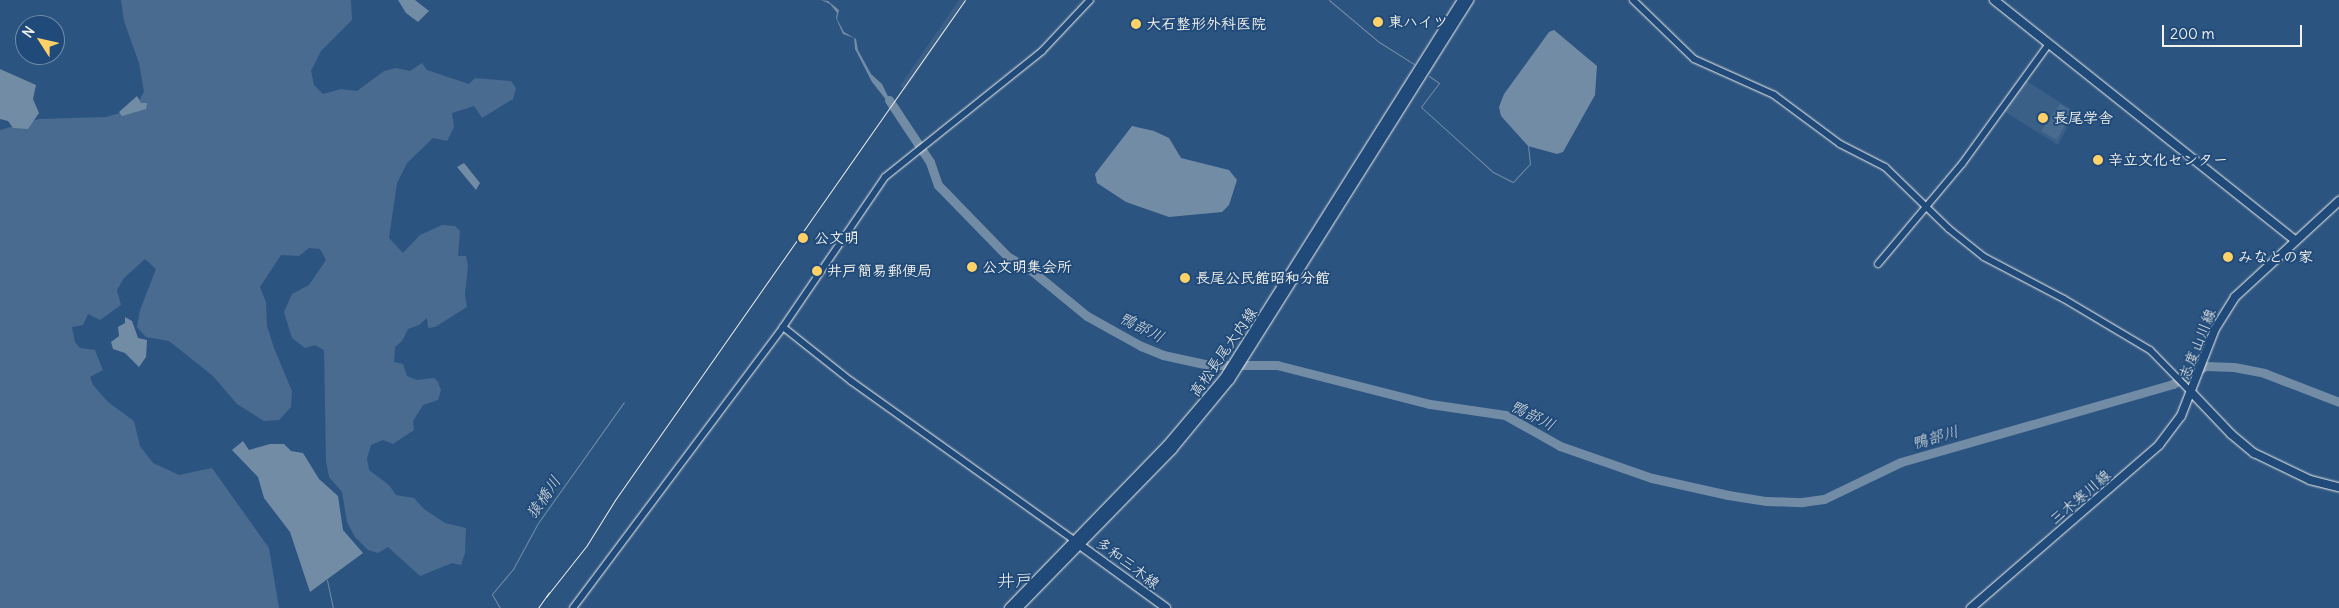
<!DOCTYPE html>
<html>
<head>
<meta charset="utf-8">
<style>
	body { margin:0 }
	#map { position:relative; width:2339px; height:608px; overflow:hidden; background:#2c5481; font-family:Delius,"Klee One",sans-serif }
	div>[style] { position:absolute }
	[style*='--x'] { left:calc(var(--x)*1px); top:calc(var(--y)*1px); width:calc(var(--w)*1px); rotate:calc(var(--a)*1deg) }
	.built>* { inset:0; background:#3b6088 }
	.green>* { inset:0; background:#496b90 }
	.water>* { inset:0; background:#738ca6 }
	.stream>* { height:1px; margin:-0.5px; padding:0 0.5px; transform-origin:0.5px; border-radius:0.5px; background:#738ca6 }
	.river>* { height:9px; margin:-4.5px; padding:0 4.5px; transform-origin:4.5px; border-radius:4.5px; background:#738ca6 }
	.roads { filter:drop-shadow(0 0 1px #f4f1e8) drop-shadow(0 0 1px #f4f1e8) }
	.minor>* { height:6px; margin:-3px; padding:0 3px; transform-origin:3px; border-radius:3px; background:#1f4a7a }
	.major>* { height:8px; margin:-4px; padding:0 4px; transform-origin:4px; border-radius:4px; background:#1f4a7a }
	.rail>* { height:1px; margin:-0.5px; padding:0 0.5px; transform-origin:0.5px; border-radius:0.5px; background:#f4f1e8 }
	.dots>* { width:14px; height:14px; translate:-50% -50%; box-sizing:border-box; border:2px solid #1f4a7a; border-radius:50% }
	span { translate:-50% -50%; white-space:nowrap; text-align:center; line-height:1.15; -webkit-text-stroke:4px #1f4a7a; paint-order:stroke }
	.poi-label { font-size:15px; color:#f4f1e8; font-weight:700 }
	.left { translate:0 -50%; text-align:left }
	.street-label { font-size:15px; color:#f4f1e8 }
	.water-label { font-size:16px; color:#dadddb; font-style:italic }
	.quarter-label { font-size:18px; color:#f4f1e8 }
	.north { position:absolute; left:15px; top:15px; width:50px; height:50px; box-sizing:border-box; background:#1f4a7a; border:1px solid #748da6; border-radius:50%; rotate:305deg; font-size:14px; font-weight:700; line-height:20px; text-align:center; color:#f4f1e8 }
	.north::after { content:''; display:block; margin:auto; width:18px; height:22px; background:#ffd166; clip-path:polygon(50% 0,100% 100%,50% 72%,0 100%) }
	.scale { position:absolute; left:2162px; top:25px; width:140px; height:22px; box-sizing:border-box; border:2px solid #f4f1e8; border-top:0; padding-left:6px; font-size:15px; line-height:18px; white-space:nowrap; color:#f4f1e8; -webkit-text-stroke:4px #1f4a7a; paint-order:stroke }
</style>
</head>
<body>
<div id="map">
	<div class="built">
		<div style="clip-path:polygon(959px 0,967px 0,905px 90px,900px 86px)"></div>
		<div style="clip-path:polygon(2025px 80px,2075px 112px,2058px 145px,2004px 111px)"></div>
	</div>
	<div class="green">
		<div style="clip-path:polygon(121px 0,351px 0,352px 20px,321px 51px,311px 71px,314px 85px,323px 94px,341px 89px,357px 91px,384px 71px,396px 68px,410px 71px,422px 63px,427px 70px,469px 84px,475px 78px,511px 81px,516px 88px,513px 99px,482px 118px,474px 106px,452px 113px,454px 127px,447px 141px,433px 138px,407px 163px,397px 183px,389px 238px,403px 253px,420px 235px,442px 225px,455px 226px,460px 231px,458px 256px,466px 256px,468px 265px,465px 295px,467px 307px,435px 327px,428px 328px,427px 318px,419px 325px,408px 329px,402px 341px,395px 347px,394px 362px,403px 364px,407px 376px,417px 380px,434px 378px,438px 382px,441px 390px,438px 400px,423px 405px,413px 421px,414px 430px,393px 444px,383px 440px,371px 445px,367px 458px,369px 470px,389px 485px,396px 495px,414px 498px,424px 509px,445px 523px,466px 528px,465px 553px,461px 565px,452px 563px,420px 576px,388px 547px,378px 553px,368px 550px,355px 537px,347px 522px,342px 492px,329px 477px,326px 461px,324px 350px,315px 345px,305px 348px,292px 338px,284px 312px,292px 294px,309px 285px,326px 260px,320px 249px,309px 248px,299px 256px,281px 255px,260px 287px,266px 302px,267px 326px,274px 348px,292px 391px,291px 407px,279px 420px,264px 421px,237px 404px,213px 376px,169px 341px,146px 337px,137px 327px,140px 310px,156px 269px,145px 259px,124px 278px,117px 290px,121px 305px,100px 320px,88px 314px,83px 325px,72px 327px,75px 342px,80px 348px,95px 350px,103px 370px,90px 377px,93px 385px,108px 402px,134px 421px,140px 446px,153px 463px,179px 475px,212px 468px,269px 548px,279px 608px,0 608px,0 130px,39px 119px,106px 117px,134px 109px,144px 92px,139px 63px,124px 21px)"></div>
		<div style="clip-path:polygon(2060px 104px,2072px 111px,2057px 140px,2041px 131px)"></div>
	</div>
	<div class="water">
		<div style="clip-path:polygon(398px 0,415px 0,429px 11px,418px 22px,406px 13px)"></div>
		<div style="clip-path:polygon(821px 0,828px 1px,839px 10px,837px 19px,844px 32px,856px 39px,858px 50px,871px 74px,882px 84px,895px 111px,872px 82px,855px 49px,854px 38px,843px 34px,836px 18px,837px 13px,830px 4px)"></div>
		<div style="clip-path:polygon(1554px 30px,1597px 66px,1595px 95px,1563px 152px,1557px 154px,1528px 146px,1501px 116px,1499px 107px,1504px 94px,1549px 32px)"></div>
		<div style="clip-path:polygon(0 69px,36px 85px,33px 99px,39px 113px,28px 129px,13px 128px,8px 121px,0 119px)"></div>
		<div style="clip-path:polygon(137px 96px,141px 103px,147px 103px,146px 109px,122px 116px,119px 112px)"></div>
		<div style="clip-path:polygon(1132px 126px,1154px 131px,1169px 138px,1181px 158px,1229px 170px,1237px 180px,1229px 205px,1222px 212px,1169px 217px,1126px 202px,1097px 183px,1095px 174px)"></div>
		<div style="clip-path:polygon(464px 163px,480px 183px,476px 190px,457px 167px)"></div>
		<div style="clip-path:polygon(125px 317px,132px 321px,138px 338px,147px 340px,146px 357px,139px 367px,125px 353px,113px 349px,111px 342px,119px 336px,118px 327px,125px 323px)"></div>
		<div style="clip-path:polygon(243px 441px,249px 450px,270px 444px,284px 444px,291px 451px,303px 453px,319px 479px,338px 496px,343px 530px,363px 553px,310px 592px,290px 532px,264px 498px,258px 477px,232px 450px)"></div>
	</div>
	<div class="stream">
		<div style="--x:1329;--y:0;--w:65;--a:40"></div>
		<div style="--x:1379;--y:42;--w:41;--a:32.2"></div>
		<div style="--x:1429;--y:76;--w:12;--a:35"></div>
		<div style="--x:1439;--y:83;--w:30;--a:127"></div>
		<div style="--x:1421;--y:107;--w:97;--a:42.1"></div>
		<div style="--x:1493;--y:172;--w:22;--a:27"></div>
		<div style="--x:1513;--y:182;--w:25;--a:-47"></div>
		<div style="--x:1530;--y:164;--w:18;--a:-96"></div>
		<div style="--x:327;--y:580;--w:29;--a:78"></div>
		<div style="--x:500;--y:608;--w:16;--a:-120"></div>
		<div style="--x:492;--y:594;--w:33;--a:-50"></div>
		<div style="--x:513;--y:569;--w:52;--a:-61.5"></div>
		<div style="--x:538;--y:523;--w:148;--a:-54.6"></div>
	</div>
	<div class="river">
		<div style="--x:889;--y:100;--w:74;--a:56.5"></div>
		<div style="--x:930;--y:162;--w:24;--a:71"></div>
		<div style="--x:938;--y:185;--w:99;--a:45.8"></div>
		<div style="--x:1007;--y:256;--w:29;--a:31"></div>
		<div style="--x:1032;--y:271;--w:71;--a:39.3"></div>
		<div style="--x:1087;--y:316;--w:62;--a:29.1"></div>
		<div style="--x:1141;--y:346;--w:24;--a:22"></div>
		<div style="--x:1163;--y:355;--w:47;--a:12.3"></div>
		<div style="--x:1209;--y:365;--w:68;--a:0"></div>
		<div style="--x:1277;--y:365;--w:158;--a:14.3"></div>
		<div style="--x:1430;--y:404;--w:76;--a:8.3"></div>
		<div style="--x:1505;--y:415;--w:63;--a:29.4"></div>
		<div style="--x:1560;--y:446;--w:97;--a:19.2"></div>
		<div style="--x:1652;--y:478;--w:78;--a:12.6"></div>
		<div style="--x:1728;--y:495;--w:39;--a:9"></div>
		<div style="--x:1767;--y:501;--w:35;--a:2"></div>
		<div style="--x:1802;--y:502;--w:22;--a:-8"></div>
		<div style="--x:1824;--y:499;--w:85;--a:-25.7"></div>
		<div style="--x:1901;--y:462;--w:283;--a:-16"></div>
		<div style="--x:2173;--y:384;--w:37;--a:-29"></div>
		<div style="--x:2205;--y:366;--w:29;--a:2"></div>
		<div style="--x:2234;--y:367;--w:31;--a:11"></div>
		<div style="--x:2264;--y:373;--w:80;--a:21.1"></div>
	</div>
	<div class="roads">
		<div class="minor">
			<div style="--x:1633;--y:0;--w:85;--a:44"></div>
			<div style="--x:1694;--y:59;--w:88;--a:24.2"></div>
			<div style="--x:1774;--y:95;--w:82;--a:36.6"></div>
			<div style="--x:1840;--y:144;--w:51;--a:27.1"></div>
			<div style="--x:1885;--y:167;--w:89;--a:44.1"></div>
			<div style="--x:1949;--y:229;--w:45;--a:38.7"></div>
			<div style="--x:1984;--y:257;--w:90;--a:27.7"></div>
			<div style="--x:2064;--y:299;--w:100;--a:30.7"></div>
			<div style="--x:2150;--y:350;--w:60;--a:45.7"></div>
			<div style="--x:1878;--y:264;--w:131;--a:-50"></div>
			<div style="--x:1962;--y:164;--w:148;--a:-54.1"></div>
			<div style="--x:783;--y:327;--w:87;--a:38.5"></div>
			<div style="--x:851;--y:381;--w:275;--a:35.5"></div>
			<div style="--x:573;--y:608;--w:351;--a:-53.2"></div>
			<div style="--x:783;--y:327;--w:181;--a:-55.8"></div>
			<div style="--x:885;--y:177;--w:201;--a:-38.7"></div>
			<div style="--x:1042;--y:51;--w:70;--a:-46.7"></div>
		</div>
		<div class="major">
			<div style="--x:1994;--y:0;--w:385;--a:38.6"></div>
			<div style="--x:2192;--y:393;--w:57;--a:46.4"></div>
			<div style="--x:2231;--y:434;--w:30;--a:40"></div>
			<div style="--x:2254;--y:453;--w:62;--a:25.7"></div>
			<div style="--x:2310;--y:480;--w:30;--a:14"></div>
			<div style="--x:1077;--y:543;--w:110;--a:36.1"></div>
			<div style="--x:1009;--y:608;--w:227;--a:-45.9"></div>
			<div style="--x:1167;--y:445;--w:88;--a:-49.6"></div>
			<div style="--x:1224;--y:378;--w:447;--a:-57.8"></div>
			<div style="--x:1018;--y:608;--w:221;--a:-45.7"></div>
			<div style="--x:1172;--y:450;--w:91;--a:-50.4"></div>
			<div style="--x:1230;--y:380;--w:449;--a:-57.8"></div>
			<div style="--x:1971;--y:608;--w:249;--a:-40.9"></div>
			<div style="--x:2159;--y:445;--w:36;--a:-53"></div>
			<div style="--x:2181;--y:416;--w:93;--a:-68.7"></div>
			<div style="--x:2215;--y:329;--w:38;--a:-58"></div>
			<div style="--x:2235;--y:297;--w:142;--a:-42.7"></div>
		</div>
	</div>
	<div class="rail">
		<div style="--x:546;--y:597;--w:66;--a:-51.7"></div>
		<div style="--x:587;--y:545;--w:53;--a:-58.1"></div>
		<div style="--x:615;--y:500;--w:610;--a:-55.01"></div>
		<div style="--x:538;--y:608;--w:19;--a:-55"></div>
	</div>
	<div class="dots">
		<div style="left:1378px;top:22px;background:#ffd166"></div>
		<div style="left:1136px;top:24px;background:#ffd166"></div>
		<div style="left:2043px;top:118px;background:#ffd166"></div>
		<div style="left:2098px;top:160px;background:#ffd166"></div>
		<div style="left:803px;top:238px;background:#ffd166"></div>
		<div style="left:2228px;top:257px;background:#ffd166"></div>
		<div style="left:972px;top:267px;background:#ffd166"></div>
		<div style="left:817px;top:271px;background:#ffd166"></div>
		<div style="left:1185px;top:278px;background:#ffd166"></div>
	</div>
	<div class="poi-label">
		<span class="left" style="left:1388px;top:22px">東ハイツ</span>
		<span class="left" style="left:1146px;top:24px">大石整形外科医院</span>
		<span class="left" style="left:2053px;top:118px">長尾学舎</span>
		<span class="left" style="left:2108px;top:160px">辛立文化センター</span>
		<span class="left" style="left:814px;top:238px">公文明</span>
		<span class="left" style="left:2238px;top:257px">みなとの家</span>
		<span class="left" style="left:982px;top:267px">公文明集会所</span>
		<span class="left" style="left:827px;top:271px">井戸簡易郵便局</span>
		<span class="left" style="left:1195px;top:278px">長尾公民館昭和分館</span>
	</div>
	<div class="street-label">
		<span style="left:2197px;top:344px;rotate:-68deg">志度山川線</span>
		<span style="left:1223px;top:352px;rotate:-55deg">高松長尾大内線</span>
		<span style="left:2080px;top:497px;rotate:-41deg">三木寒川線</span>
		<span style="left:1128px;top:563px;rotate:37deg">多和三木線</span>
	</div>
	<div class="water-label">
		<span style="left:1142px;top:327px;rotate:27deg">鴨部川</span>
		<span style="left:1533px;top:415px;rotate:27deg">鴨部川</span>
		<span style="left:1935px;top:437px;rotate:-16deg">鴨部川</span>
		<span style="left:543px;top:497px;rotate:-55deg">猿橋川</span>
	</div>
	<div class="quarter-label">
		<span style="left:1015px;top:581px">井戸</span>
	</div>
	<div class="north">N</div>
	<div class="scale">200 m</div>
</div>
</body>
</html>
